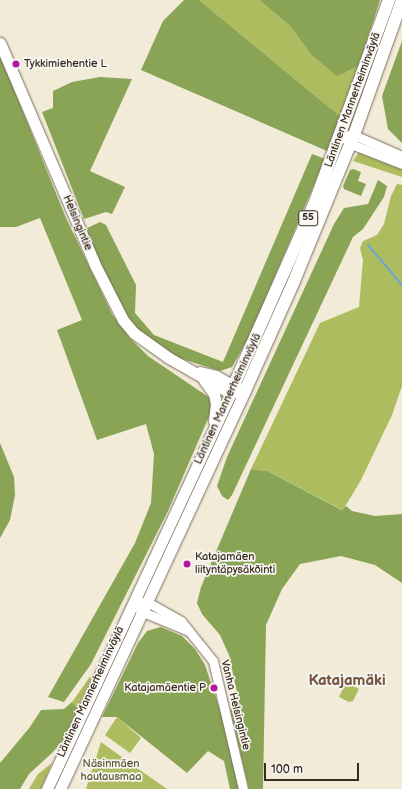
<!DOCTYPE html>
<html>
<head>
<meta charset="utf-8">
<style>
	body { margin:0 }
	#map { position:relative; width:402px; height:789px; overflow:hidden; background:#f1ebd8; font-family:"Balsamiq Sans",sans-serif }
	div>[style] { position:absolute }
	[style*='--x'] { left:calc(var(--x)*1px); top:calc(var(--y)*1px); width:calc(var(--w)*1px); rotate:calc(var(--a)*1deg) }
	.green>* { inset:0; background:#adbc5e }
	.forest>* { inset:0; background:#8aa455 }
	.stream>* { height:2px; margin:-1px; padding:0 1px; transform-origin:1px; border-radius:1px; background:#70a2db }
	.roads { filter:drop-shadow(0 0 1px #7b6e5f) drop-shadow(0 0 1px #7b6e5f) }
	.tertiary>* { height:9px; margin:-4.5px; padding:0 4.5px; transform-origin:4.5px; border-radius:4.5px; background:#fff }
	.secondary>* { height:11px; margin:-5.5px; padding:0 5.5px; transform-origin:5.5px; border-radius:5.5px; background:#fff }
	.primary>* { height:12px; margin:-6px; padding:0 6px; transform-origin:6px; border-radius:6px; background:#fff }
	.dots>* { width:11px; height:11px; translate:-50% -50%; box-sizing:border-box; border:2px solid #f6f6f2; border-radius:50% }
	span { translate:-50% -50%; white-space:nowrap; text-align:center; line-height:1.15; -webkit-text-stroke:3.5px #f6f6f2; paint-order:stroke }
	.shield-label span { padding:1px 3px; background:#f6f6f2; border:1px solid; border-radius:3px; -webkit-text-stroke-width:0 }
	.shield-label { font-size:10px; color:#3b2a1e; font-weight:700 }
	.poi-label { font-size:11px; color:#3b2a1e }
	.left { translate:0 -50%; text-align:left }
	.right { translate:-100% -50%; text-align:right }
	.street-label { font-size:11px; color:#3b2a1e }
	.park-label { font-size:11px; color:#5d5631 }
	.district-label { font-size:15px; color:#795742; font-weight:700 }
	.scale { position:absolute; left:264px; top:763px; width:95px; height:18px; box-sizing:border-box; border:2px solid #3b2a1e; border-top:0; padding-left:5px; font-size:12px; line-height:14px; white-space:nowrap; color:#3b2a1e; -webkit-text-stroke:3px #f6f6f2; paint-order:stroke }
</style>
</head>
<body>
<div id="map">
	<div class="green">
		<div style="clip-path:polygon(199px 0,259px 0,290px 26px,310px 53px,359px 65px,341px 117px)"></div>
		<div style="clip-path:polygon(359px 152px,402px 168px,402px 177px,353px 161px)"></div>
		<div style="clip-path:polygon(397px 184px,402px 185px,402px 386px,392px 415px,361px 480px,343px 510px,267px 471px,251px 469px,320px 323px,359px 307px,363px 260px,360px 248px,363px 241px,377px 235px,384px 224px,391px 196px)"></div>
		<div style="clip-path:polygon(92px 674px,93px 675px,78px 709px,72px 702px)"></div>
		<div style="clip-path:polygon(346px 682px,359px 689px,353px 701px,349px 702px,339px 697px)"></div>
		<div style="clip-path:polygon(117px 717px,141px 738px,130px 753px,105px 735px)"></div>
		<div style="clip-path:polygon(101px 742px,137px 768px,167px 789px,86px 789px)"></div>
		<div style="clip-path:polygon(52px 763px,41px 789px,29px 789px,38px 774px)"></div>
	</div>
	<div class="forest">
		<div style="clip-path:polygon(184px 0,199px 0,341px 117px,327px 151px,141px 70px,163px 21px)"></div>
		<div style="clip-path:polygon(259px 0,380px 0,359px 65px,337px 76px,310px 53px,290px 26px)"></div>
		<div style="clip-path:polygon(402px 41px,402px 143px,388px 129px,382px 96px)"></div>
		<div style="clip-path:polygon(0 55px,66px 218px,112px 314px,129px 337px,148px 356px,210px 398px,211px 412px,168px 511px,91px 664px,64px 702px,48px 697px,135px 543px,151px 503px,154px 454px,146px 424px,97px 440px,57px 330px,82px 320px,40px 218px,16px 227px,0 227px)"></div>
		<div style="clip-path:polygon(100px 77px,132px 79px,90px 171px,125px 187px,112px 214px,106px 212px,84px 219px,42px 112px,53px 108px,53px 91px,72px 82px)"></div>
		<div style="clip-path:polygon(312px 154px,325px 159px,249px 337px,232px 367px,220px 371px,176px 357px,151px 341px,131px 323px,109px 283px,85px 229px,100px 222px,106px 225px,136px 285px,135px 313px,154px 335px,223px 362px)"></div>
		<div style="clip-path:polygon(353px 169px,361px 172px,358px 181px,366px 184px,361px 196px,344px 189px,343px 186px,350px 170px)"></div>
		<div style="clip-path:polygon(378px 180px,387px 186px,384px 197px,363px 229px,353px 237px,232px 495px,228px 500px,222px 496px,217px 486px,227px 457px,334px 224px,344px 208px,368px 204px)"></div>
		<div style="clip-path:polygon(0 443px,14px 477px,15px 495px,10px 520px,0 538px)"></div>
		<div style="clip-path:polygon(251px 469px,267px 471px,342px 510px,346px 506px,352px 511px,375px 516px,402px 514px,402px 583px,375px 565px,341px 556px,300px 564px,282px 589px,266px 625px,263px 789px,249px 789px,230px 710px,239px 702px,229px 655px,220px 635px,202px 614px,197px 603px,201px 587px)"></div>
		<div style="clip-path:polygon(161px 627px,182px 636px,195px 649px,205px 665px,226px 728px,239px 789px,230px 789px,224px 761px,208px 751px,187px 773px,117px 717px,102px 717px,138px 643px,147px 631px)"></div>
		<div style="clip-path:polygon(72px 702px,78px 709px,64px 739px,53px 752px,29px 774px,20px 789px,0 789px,0 763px,30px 727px,41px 710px,64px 709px)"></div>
	</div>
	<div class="stream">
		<div style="--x:368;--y:245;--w:52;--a:49.6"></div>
	</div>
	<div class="roads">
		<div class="tertiary">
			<div style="--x:341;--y:135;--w:13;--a:42"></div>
			<div style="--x:351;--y:144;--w:55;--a:21.4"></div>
			<div style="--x:349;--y:135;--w:5;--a:0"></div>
			<div style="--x:354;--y:135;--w:52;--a:23.6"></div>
			<div style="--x:140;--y:602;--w:7;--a:0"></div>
			<div style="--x:147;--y:602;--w:39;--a:29"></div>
			<div style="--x:181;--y:621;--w:51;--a:51.3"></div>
			<div style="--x:213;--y:661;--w:131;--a:76.8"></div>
			<div style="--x:137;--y:607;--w:8;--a:40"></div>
			<div style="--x:143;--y:612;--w:50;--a:22.4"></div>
		</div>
		<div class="secondary">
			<div style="--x:0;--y:43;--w:241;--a:66.8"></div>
			<div style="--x:95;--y:265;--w:62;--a:63"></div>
			<div style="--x:123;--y:320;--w:17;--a:50"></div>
			<div style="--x:134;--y:333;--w:43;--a:35.5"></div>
			<div style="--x:169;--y:358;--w:64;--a:29.7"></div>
			<div style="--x:225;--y:390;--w:19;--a:9"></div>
			<div style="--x:200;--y:372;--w:16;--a:14"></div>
			<div style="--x:216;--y:376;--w:28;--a:30"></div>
			<div style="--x:204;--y:380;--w:17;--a:54"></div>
			<div style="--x:214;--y:394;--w:10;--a:79"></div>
			<div style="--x:216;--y:404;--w:17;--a:97"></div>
			<div style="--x:47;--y:789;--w:443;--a:-65.1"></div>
			<div style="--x:60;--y:789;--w:437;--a:-65.1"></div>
		</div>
		<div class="primary">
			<div style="--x:234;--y:385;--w:200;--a:-66.1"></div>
			<div style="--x:315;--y:202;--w:215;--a:-69.9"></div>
			<div style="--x:244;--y:393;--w:123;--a:-65.9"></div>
			<div style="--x:294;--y:281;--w:158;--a:-67.7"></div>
			<div style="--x:354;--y:135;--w:143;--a:-70.4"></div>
		</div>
	</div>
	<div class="dots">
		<div style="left:16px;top:64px;background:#b5179e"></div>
		<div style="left:187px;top:564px;background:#b5179e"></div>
		<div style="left:214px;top:688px;background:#b5179e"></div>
	</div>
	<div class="shield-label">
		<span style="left:308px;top:218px">55</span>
	</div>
	<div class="poi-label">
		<span class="left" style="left:24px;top:64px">Tykkimiehentie L</span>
		<span class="left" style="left:195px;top:564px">Katajamäen<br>liityntäpysäköinti</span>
		<span class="right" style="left:206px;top:688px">Katajamäentie P</span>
	</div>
	<div class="street-label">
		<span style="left:353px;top:100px;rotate:-70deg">Läntinen Mannerheiminväylä</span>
		<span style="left:77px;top:223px;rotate:67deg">Helsingintie</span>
		<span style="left:228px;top:399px;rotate:-65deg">Läntinen Mannerheiminväylä</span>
		<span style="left:91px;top:692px;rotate:-65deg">Läntinen Mannerheiminväylä</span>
		<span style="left:235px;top:705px;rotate:76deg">Vanha Helsingintie</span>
	</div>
	<div class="park-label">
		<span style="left:111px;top:771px">Näsinmäen<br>hautausmaa</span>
	</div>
	<div class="district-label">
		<span style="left:347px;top:681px">Katajamäki</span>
	</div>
	<div class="scale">100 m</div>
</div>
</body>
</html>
